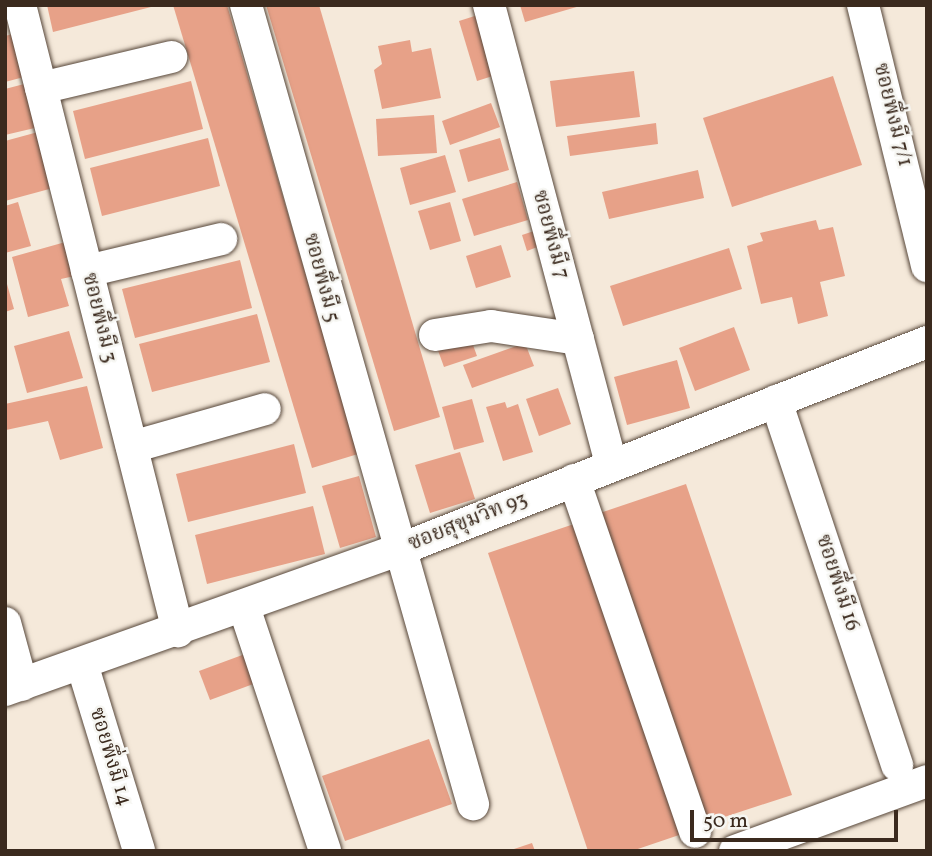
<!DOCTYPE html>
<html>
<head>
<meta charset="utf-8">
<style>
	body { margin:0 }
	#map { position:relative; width:932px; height:856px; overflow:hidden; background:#f5e9da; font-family:Vollkorn,"Noto Serif Thai",serif }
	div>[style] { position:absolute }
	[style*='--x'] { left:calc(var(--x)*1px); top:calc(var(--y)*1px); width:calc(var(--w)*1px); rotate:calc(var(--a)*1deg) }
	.building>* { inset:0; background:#e7a188 }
	.roads { filter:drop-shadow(0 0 2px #57473a) drop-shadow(0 0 2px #57473a) }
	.minor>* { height:32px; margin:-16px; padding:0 16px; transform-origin:16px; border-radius:16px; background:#fff }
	span { translate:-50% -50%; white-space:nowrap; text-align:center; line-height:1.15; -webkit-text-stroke:5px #f6f6f2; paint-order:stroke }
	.street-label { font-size:21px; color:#3b2a1e }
	.frame { position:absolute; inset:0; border:7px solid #3b2a1e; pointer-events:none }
	.scale { position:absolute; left:690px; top:810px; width:208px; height:32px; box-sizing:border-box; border:4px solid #3b2a1e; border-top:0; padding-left:9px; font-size:21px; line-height:24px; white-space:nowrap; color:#3b2a1e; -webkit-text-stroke:5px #f6f6f2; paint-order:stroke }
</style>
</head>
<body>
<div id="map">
	<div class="building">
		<div style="clip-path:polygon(47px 5px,155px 5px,155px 6px,53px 32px)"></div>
		<div style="clip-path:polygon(173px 5px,227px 5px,358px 454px,312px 468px)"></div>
		<div style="clip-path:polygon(266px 5px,319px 5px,440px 417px,394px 431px)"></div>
		<div style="clip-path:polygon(520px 5px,580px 5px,580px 6px,525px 22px)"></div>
		<div style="clip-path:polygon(481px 14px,499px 74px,477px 81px,459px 21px)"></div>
		<div style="clip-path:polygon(13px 34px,24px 77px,5px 82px,5px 36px)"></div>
		<div style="clip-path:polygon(410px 40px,412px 52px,431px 48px,441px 98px,382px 109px,374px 70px,382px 64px,378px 46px)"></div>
		<div style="clip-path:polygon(634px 71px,640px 117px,556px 127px,550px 81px)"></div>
		<div style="clip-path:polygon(833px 76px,862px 165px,732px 207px,703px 118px)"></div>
		<div style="clip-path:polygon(191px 81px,203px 129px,85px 159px,73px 111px)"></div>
		<div style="clip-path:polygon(28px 83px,39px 127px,5px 135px,5px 89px)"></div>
		<div style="clip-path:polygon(491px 103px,500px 127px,450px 145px,442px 121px)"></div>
		<div style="clip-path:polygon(434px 115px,437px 153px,378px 156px,376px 119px)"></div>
		<div style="clip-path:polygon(656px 123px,658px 144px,570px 156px,567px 136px)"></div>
		<div style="clip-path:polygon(38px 132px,53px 188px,5px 201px,5px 141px)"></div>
		<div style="clip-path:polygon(208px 138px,220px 186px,102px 216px,90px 168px)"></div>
		<div style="clip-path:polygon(500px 138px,509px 170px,468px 182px,459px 150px)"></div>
		<div style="clip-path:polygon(445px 155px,456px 192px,410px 205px,400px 168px)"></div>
		<div style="clip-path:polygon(698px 170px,704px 198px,609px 219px,602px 192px)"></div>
		<div style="clip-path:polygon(517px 182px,528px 220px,474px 236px,462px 199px)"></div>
		<div style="clip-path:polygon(18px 202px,31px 246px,5px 253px,5px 206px)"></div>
		<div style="clip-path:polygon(450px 202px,461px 241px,430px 250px,418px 211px)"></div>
		<div style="clip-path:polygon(816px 220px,819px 230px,833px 227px,845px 276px,820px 282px,828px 316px,798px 324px,792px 297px,761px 304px,747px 246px,763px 241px,760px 233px)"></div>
		<div style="clip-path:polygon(540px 229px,545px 244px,527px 251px,522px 235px)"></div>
		<div style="clip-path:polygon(69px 241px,79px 275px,61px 279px,69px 306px,28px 317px,12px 257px)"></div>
		<div style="clip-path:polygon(501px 245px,511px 277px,476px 288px,466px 256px)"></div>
		<div style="clip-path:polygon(729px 248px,742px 289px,623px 326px,610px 286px)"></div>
		<div style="clip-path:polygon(240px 260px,252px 308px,135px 338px,122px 289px)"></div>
		<div style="clip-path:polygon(5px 277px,14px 309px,5px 312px)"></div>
		<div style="clip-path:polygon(257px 314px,270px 362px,152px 392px,139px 344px)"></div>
		<div style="clip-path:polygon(734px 327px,750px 370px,695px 391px,679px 348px)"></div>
		<div style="clip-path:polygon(69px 331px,83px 378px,27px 393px,14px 346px)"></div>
		<div style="clip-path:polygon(469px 334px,477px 356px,444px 367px,436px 345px)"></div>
		<div style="clip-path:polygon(525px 343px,534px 366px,472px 388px,463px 365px)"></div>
		<div style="clip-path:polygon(677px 360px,690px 408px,627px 425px,614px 377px)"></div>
		<div style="clip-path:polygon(87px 386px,103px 448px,60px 460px,48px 421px,6px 430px,5px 404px)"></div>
		<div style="clip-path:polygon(558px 388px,571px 424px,539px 436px,526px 399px)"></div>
		<div style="clip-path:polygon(472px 399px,484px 442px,454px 450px,442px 407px)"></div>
		<div style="clip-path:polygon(505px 402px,507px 408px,518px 404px,533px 452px,503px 461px,486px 407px)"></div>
		<div style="clip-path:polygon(294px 444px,306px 493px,188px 522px,176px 474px)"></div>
		<div style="clip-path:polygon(460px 452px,475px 499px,430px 513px,415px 465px)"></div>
		<div style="clip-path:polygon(359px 476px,376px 537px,340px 548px,322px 486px)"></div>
		<div style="clip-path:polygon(686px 484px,792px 795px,703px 824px,597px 514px)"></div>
		<div style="clip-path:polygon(313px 506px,325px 554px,207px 584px,195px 535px)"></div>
		<div style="clip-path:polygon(577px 523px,682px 834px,632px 851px,588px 851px,488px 553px)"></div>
		<div style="clip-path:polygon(245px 654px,256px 683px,210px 700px,199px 671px)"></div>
		<div style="clip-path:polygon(429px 739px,452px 804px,345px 841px,322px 776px)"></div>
		<div style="clip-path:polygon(532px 843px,535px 851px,511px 851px,511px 850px)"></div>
	</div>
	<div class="roads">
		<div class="minor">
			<div style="--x:20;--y:5;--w:646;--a:75.83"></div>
			<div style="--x:246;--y:5;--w:831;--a:74.14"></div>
			<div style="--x:489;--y:5;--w:476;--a:75.1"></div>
			<div style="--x:863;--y:5;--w:269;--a:76.2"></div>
			<div style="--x:41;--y:88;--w:134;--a:-13.4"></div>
			<div style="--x:87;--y:271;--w:138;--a:-13.4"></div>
			<div style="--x:435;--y:335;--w:57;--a:-9.1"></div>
			<div style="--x:491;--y:326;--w:88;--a:8.5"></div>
			<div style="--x:776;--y:401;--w:384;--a:71.6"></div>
			<div style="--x:132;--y:447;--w:138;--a:-15.9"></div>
			<div style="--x:574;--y:480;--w:372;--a:71"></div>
			<div style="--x:244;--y:607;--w:257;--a:71.6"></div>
			<div style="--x:5;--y:623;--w:64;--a:74.7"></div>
			<div style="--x:82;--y:664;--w:195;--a:73"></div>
			<div style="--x:5;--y:690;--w:415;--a:-19.6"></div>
			<div style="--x:396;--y:551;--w:571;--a:-21.48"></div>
			<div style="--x:735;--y:851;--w:204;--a:-20"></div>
		</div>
	</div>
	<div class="street-label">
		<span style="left:892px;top:115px;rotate:76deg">ซอยพึ่งมี 7/1</span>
		<span style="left:550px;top:235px;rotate:75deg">ซอยพึ่งมี 7</span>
		<span style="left:321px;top:278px;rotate:75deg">ซอยพึ่งมี 5</span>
		<span style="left:99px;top:318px;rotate:76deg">ซอยพึ่งมี 3</span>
		<span style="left:468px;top:522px;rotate:-22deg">ซอยสุขุมวิท 93</span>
		<span style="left:837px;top:583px;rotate:72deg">ซอยพึ่งมี 16</span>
		<span style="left:110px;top:757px;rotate:73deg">ซอยพึ่งมี 14</span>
	</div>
	<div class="frame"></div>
	<div class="scale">50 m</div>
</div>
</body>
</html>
